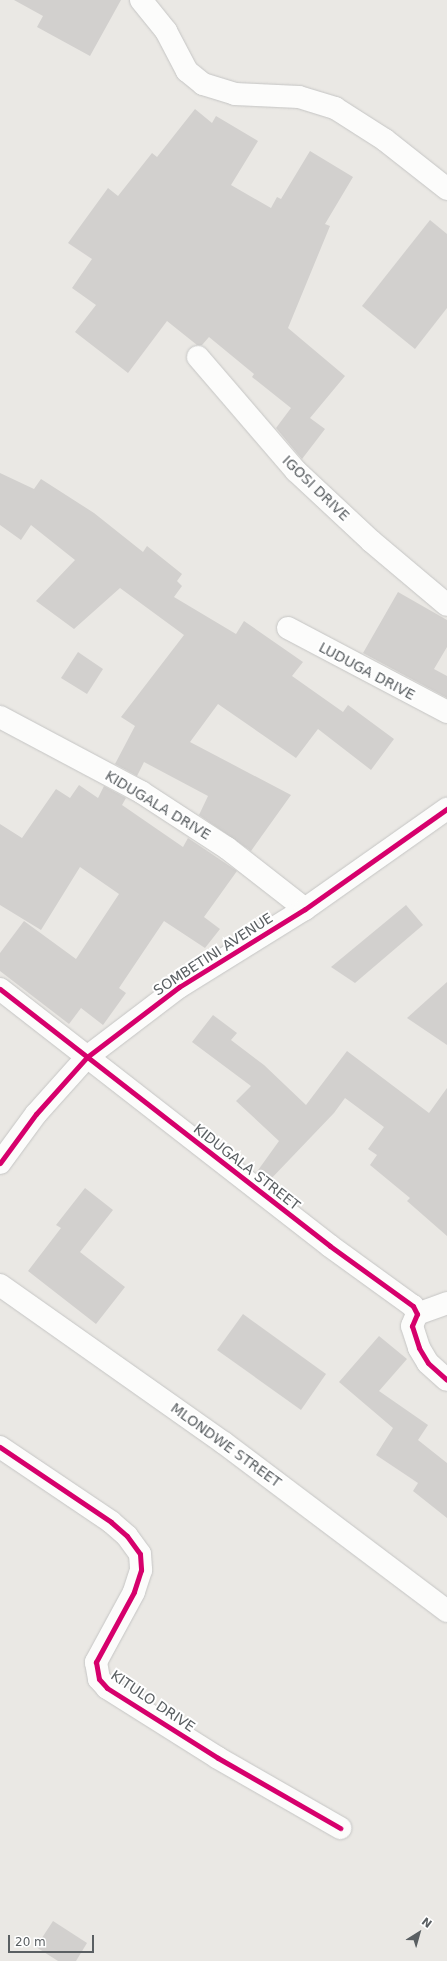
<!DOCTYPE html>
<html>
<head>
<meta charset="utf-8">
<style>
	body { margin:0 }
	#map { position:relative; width:447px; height:1961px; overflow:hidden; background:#eae8e4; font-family:"DejaVu Sans",sans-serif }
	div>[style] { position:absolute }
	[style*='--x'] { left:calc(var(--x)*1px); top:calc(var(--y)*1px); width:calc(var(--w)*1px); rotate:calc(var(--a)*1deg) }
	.building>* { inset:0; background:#d2d0ce }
	.roads { filter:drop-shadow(0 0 1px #c5c5c4) drop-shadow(0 0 1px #c5c5c4) }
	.street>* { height:22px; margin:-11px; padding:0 11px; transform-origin:11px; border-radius:11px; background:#fcfcfb }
	.cycleway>* { height:5px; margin:-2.5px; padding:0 2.5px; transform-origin:2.5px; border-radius:2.5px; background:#d6006c }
	span { translate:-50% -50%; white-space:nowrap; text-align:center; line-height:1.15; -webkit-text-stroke:4px #fff; paint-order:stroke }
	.street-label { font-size:14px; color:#5a5f62 }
	.north { position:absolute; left:399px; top:1913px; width:40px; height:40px; -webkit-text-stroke:3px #fff; paint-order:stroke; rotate:37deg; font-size:11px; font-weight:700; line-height:16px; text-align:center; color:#5a5f62 }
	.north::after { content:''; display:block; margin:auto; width:14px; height:18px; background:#5a5f62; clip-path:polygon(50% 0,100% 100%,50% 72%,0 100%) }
	.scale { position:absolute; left:8px; top:1935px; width:86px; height:18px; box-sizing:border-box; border:2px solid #5a5f62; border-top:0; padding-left:5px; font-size:12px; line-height:14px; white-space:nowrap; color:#5a5f62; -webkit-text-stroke:3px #fff; paint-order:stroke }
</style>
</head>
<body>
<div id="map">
	<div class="building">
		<div style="clip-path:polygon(14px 0,121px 0,90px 56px,37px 27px,43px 16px)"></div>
		<div style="clip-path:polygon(195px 109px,212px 123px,216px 116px,258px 141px,231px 185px,271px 208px,277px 197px,281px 199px,310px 151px,353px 177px,325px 224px,330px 226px,288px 328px,345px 376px,310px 418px,325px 429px,302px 459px,276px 428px,291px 408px,252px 377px,254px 374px,209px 337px,202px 345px,197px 345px,167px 321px,128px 373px,75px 332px,96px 305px,72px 288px,92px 259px,68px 243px,108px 188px,118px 196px,152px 153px,157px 157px)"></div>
		<div style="clip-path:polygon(430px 220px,447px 234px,447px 308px,415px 349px,362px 306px)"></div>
		<div style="clip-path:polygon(0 473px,34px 489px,41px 479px,94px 513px,143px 552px,147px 546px,182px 574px,177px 581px,182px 586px,174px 597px,236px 634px,244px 621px,303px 662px,292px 676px,343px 712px,348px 705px,394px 739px,371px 770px,318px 729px,296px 758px,218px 704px,190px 742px,291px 795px,251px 851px,199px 815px,208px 796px,144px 762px,137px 776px,115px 764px,135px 726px,121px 717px,184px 635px,120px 588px,74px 629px,36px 601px,75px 560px,31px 525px,21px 540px,0 525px)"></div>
		<div style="clip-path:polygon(398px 592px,447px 620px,447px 647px,434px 669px,447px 676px,447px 698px,363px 653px)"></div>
		<div style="clip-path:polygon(78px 652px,103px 669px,87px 694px,61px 678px)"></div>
		<div style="clip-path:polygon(79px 785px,98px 798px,104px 786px,126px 798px,122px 805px,183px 847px,188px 838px,237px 871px,204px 917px,220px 929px,205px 948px,164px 921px,119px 988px,126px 993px,103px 1025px,81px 1008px,69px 1024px,0 971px,0 953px,24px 921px,76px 959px,119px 894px,80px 867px,41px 930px,0 905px,0 824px,22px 838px,56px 789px,70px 798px)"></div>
		<div style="clip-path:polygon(406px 905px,423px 925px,355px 983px,331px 967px)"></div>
		<div style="clip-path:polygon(447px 982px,447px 1045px,407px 1018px)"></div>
		<div style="clip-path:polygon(213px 1015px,237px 1033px,231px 1040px,264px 1065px,306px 1105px,347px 1051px,429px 1113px,447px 1088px,447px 1236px,407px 1201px,410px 1198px,370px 1165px,377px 1155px,368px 1149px,384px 1127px,345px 1098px,334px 1113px,268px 1182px,256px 1173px,279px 1141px,236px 1101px,251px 1086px,192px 1042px)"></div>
		<div style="clip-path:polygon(85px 1188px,113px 1210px,80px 1252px,125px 1287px,96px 1324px,28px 1271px,61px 1228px,56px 1225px)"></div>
		<div style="clip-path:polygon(243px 1314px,326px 1374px,301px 1410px,217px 1350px)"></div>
		<div style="clip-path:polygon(379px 1336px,407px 1359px,379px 1391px,428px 1425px,418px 1440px,447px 1463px,447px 1518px,413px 1491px,418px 1483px,376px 1455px,393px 1428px,339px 1382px)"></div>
		<div style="clip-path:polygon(53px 1921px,87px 1943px,76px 1961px,58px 1961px,36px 1947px)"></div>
	</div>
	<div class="roads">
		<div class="street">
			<div style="--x:141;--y:0;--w:40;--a:51"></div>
			<div style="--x:166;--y:31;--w:45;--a:62.3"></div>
			<div style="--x:187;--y:71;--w:21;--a:39"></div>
			<div style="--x:203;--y:84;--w:34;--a:17"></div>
			<div style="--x:235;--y:94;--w:64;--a:2.7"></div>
			<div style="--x:299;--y:97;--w:38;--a:17"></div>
			<div style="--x:335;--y:108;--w:59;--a:32.6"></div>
			<div style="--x:385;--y:140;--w:79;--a:38.3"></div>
			<div style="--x:198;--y:357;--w:150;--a:49.3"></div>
			<div style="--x:296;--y:471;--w:103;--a:43"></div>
			<div style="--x:371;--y:541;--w:99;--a:40.1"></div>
			<div style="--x:288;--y:628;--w:180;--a:27.8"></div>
			<div style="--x:0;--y:717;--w:160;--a:28"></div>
			<div style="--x:141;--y:792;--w:103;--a:33.1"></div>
			<div style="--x:227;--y:848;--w:99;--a:38"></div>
			<div style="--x:0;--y:989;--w:418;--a:37.9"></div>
			<div style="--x:330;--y:1246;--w:102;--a:35.9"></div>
			<div style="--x:413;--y:1306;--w:9;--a:63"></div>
			<div style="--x:417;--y:1314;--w:13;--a:113"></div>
			<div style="--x:412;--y:1326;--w:23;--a:72"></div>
			<div style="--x:419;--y:1348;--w:17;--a:59"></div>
			<div style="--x:428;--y:1363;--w:25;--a:42"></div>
			<div style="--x:0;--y:1163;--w:61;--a:-53.7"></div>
			<div style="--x:36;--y:1114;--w:76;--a:-48.2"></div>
			<div style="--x:87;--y:1057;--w:116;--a:-37.3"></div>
			<div style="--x:179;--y:987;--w:148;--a:-31.8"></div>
			<div style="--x:305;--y:909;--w:174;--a:-35.2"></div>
			<div style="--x:0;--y:1285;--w:274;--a:35.2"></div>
			<div style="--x:224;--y:1443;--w:279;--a:37"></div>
			<div style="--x:417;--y:1314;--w:32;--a:-20"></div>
			<div style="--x:0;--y:1447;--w:134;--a:34"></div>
			<div style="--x:111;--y:1522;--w:21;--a:41"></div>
			<div style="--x:127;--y:1536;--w:22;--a:54"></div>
			<div style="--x:140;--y:1554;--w:16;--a:86"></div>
			<div style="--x:141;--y:1570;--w:23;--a:108"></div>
			<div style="--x:134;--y:1592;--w:80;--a:118.5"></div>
			<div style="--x:96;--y:1662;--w:17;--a:80"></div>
			<div style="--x:99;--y:1679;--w:12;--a:48"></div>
			<div style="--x:107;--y:1688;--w:131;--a:32.2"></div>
			<div style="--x:218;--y:1758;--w:141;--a:29.8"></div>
		</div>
	</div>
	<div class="cycleway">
		<div style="--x:0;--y:989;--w:418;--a:37.9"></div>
		<div style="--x:330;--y:1246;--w:102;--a:35.9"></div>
		<div style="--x:413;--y:1306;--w:9;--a:63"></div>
		<div style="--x:417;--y:1314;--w:13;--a:113"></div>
		<div style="--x:412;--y:1326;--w:23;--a:72"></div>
		<div style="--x:419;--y:1348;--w:17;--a:59"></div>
		<div style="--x:428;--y:1363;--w:25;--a:42"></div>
		<div style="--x:0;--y:1163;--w:61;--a:-53.7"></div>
		<div style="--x:36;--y:1114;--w:76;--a:-48.2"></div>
		<div style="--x:87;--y:1057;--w:116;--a:-37.3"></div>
		<div style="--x:179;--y:987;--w:148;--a:-31.8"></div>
		<div style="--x:305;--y:909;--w:174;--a:-35.2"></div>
		<div style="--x:0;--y:1447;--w:134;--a:34"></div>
		<div style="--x:111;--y:1522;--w:21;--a:41"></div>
		<div style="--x:127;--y:1536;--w:22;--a:54"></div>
		<div style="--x:140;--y:1554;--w:16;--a:86"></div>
		<div style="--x:141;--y:1570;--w:23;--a:108"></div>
		<div style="--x:134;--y:1592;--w:80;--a:118.5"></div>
		<div style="--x:96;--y:1662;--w:17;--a:80"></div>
		<div style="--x:99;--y:1679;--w:12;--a:48"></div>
		<div style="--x:107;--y:1688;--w:131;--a:32.2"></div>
		<div style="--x:218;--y:1758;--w:141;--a:29.8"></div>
	</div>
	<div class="street-label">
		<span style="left:316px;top:488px;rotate:44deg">IGOSI DRIVE</span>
		<span style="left:367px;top:671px;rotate:28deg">LUDUGA DRIVE</span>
		<span style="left:158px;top:805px;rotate:31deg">KIDUGALA DRIVE</span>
		<span style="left:213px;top:954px;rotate:-33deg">SOMBETINI AVENUE</span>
		<span style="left:247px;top:1167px;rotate:38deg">KIDUGALA STREET</span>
		<span style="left:226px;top:1445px;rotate:36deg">MLONDWE STREET</span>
		<span style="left:153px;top:1701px;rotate:34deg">KITULO DRIVE</span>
	</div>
	<div class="north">N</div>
	<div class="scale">20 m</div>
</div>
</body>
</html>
